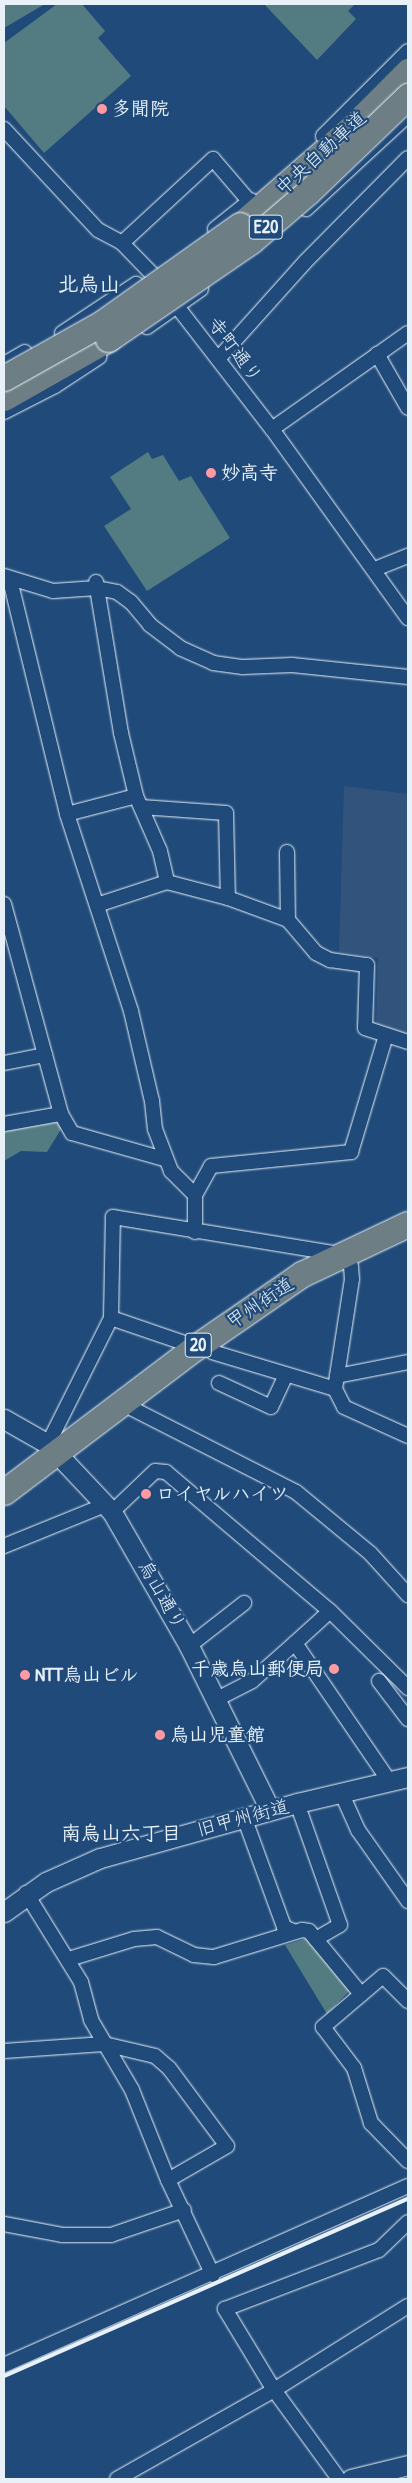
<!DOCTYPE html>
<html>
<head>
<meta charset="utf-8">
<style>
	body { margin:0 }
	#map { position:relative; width:412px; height:2483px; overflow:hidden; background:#1f4a7a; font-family:"Patrick Hand","Klee One",sans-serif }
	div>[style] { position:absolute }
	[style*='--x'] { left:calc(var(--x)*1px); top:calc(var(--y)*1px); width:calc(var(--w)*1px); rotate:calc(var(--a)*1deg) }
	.built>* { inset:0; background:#32547c }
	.green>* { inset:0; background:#537b82 }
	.roads { filter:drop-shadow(0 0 1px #e8f1f8) drop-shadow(0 0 1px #e8f1f8) }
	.street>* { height:14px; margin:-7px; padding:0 7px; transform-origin:7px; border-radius:7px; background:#1f4a7a }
	.secondary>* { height:19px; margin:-9.5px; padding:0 9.5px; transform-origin:9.5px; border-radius:9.5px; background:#1f4a7a }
	.highway>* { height:25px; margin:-12.5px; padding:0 12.5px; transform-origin:12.5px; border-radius:12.5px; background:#6d7e84 }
	.rail>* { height:4px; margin:-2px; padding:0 2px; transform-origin:2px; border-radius:2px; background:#e8f1f8 }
	.bridges { filter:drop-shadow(0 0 1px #e8f1f8) drop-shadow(0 0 1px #e8f1f8) }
	.highway-bridge>* { height:25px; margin:-12.5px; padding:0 12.5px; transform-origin:12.5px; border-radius:12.5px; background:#6d7e84 }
	.dots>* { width:14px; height:14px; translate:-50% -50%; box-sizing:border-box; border:2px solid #1f4a7a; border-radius:50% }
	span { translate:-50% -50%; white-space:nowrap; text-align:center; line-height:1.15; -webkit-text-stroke:4.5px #1f4a7a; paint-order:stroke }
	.shield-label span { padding:1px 4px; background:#1f4a7a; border:1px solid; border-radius:4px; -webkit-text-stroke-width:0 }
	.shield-label { font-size:18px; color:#e8f1f8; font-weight:700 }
	.poi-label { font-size:19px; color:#e8f1f8; font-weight:700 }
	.left { translate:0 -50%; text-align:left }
	.right { translate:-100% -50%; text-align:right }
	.street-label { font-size:19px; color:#e8f1f8 }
	.neighbourhood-label { font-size:20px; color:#e8f1f8; font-weight:700 }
	.quarter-label { font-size:21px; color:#e8f1f8; font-weight:700 }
	.frame { position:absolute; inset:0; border:5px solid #e8f1f8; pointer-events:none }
</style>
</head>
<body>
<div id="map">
	<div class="built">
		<div style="clip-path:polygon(344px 786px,408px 794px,408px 1035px,376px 1025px,378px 958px,339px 952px)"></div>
	</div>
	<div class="green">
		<div style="clip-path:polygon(4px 4px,45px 4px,4px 28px)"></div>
		<div style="clip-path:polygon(57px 4px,82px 4px,105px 31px,98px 38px,131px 76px,44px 153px,4px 106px,4px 43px)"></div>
		<div style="clip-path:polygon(264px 4px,355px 4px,348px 11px,356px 19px,317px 60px)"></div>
		<div style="clip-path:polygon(148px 452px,152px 459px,163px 455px,179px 481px,191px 476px,230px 538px,147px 591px,104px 526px,131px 509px,110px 477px)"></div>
		<div style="clip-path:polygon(56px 1117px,63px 1126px,47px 1152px,21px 1151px,4px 1161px,4px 1128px)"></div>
		<div style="clip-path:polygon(305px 1939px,314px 1941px,351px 1989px,327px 2014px,285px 1945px)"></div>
	</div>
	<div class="roads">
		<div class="street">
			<div style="--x:4;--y:129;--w:138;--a:47.1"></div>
			<div style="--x:98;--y:230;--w:27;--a:28"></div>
			<div style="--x:122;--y:243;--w:43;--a:45.9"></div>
			<div style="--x:152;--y:274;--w:196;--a:52.3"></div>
			<div style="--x:272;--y:429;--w:233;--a:54.3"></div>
			<div style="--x:323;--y:136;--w:120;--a:-45"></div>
			<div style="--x:306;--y:209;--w:139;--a:-42.7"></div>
			<div style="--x:215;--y:229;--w:46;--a:-38.9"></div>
			<div style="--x:122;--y:243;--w:124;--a:-42.7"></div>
			<div style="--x:213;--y:159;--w:55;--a:49.4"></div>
			<div style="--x:147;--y:327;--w:66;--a:-35.1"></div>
			<div style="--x:62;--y:333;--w:89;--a:-33.5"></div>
			<div style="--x:377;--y:354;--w:62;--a:60.1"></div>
			<div style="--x:218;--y:359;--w:130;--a:-48.1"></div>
			<div style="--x:305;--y:262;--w:146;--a:-45.3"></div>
			<div style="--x:4;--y:364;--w:24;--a:-30"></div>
			<div style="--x:4;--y:412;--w:57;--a:-27"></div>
			<div style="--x:55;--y:386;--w:53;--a:-33.4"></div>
			<div style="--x:272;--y:429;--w:166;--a:-35.2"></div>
			<div style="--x:375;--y:569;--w:35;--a:-22"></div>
			<div style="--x:4;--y:576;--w:51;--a:17"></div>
			<div style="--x:53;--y:591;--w:44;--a:-3.9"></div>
			<div style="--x:97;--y:588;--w:20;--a:11"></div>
			<div style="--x:117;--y:592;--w:17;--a:36"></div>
			<div style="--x:131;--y:602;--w:30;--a:50"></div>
			<div style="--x:150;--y:625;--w:38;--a:37"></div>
			<div style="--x:180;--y:648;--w:36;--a:24"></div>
			<div style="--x:213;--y:663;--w:30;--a:8"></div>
			<div style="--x:243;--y:667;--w:49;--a:-2.3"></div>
			<div style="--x:292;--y:665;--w:117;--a:5.9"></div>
			<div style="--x:10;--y:580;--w:241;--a:76.3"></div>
			<div style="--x:67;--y:814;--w:207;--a:72"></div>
			<div style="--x:131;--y:1011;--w:92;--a:76.9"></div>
			<div style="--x:152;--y:1101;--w:28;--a:84"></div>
			<div style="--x:155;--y:1129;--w:45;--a:69.1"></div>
			<div style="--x:171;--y:1171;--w:34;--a:45"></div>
			<div style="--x:195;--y:1195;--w:37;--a:90"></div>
			<div style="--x:96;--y:582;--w:153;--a:80.6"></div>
			<div style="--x:121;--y:733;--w:65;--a:76.6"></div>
			<div style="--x:136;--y:796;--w:60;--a:66.4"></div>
			<div style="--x:160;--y:851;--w:32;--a:77"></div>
			<div style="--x:141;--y:807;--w:85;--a:4"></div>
			<div style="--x:226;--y:813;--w:85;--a:88.7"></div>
			<div style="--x:67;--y:814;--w:71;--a:-14.6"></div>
			<div style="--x:287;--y:852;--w:68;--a:89.2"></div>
			<div style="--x:288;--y:920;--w:43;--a:49.7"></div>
			<div style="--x:316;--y:953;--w:16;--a:27"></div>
			<div style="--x:330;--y:960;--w:37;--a:8"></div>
			<div style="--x:367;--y:965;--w:63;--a:91.8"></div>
			<div style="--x:365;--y:1028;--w:45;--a:18"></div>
			<div style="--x:4;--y:904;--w:218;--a:74.8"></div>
			<div style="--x:61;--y:1114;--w:22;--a:60"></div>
			<div style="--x:72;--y:1133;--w:96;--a:15.8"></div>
			<div style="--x:97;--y:905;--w:74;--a:-18.2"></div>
			<div style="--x:167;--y:882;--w:63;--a:14.7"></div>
			<div style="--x:228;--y:898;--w:64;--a:20.1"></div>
			<div style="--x:4;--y:1063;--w:42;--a:-11"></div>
			<div style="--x:4;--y:1124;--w:58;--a:-10"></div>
			<div style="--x:195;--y:1195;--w:33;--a:-61"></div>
			<div style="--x:211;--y:1166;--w:141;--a:-5.7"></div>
			<div style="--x:351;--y:1152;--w:122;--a:-73.3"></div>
			<div style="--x:351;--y:1266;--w:13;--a:86"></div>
			<div style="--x:352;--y:1279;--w:111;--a:98.8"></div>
			<div style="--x:335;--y:1389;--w:20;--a:63"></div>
			<div style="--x:344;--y:1407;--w:70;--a:24.4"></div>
			<div style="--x:111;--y:1318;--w:90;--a:18.8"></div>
			<div style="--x:212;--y:1352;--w:128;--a:16.7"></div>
			<div style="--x:337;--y:1376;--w:72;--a:-11.2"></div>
			<div style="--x:219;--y:1383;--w:57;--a:24.8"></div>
			<div style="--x:271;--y:1407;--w:35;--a:-65"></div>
			<div style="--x:133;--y:1409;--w:183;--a:27"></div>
			<div style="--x:296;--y:1492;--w:96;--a:39.5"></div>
			<div style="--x:370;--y:1553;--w:57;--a:47.9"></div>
			<div style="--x:48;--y:1444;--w:141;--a:-63.4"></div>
			<div style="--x:111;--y:1318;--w:101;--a:-88.9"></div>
			<div style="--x:113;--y:1217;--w:228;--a:9.3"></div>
			<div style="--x:112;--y:1512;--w:59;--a:-43.6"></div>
			<div style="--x:155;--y:1471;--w:11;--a:5"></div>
			<div style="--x:166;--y:1472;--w:215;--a:40.3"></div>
			<div style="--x:330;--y:1611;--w:110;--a:44.6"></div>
			<div style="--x:4;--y:1546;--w:109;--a:-22.1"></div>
			<div style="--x:295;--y:1643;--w:47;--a:-42.4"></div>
			<div style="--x:189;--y:1646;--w:70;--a:-38"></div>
			<div style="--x:379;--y:1681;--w:48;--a:52.7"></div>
			<div style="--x:217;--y:1699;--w:39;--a:-27"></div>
			<div style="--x:252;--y:1681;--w:57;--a:-41.5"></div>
			<div style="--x:295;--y:1643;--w:167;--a:55.7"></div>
			<div style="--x:341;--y:1792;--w:42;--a:65.9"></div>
			<div style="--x:358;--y:1830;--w:87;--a:54.8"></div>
			<div style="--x:297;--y:1803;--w:129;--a:70.6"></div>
			<div style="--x:340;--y:1925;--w:28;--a:150"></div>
			<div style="--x:244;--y:1817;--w:117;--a:70"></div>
			<div style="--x:284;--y:1927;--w:10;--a:24"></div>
			<div style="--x:26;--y:1893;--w:105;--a:58.3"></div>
			<div style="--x:81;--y:1982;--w:39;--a:75"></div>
			<div style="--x:91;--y:2020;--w:81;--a:59.6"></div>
			<div style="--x:132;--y:2090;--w:97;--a:68.2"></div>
			<div style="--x:168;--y:2180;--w:105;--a:64.7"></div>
			<div style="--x:69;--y:1959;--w:68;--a:-17.1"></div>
			<div style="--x:134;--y:1939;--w:23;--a:-5"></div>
			<div style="--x:157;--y:1937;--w:41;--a:25.9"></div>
			<div style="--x:194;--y:1955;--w:20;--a:6"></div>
			<div style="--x:214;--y:1957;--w:92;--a:-17.1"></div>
			<div style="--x:302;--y:1930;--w:7;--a:8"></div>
			<div style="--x:309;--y:1931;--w:82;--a:50.5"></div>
			<div style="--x:408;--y:2001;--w:35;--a:-135"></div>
			<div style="--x:383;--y:1976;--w:79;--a:139.6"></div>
			<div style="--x:323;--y:2027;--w:51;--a:52.9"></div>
			<div style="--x:354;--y:2068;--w:58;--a:72.8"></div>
			<div style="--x:371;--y:2123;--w:53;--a:45.8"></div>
			<div style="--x:4;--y:2051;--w:100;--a:-4"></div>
			<div style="--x:104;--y:2044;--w:52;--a:13.2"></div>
			<div style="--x:155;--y:2056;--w:18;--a:41"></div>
			<div style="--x:169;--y:2068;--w:97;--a:53.4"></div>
			<div style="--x:227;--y:2146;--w:68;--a:150"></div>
			<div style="--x:4;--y:2224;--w:59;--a:10.7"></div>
			<div style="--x:62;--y:2235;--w:49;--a:0"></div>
			<div style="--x:111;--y:2235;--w:77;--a:-18.9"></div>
			<div style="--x:4;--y:2365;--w:442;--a:-23.9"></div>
			<div style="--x:117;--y:2479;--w:180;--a:-29.5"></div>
			<div style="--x:274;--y:2390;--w:158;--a:-32.1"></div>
			<div style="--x:339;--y:2479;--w:110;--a:-126.1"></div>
			<div style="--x:274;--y:2390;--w:95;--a:-121.2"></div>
			<div style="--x:225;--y:2309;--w:165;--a:-21"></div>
			<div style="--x:379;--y:2250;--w:40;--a:-44"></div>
		</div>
		<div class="secondary">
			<div style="--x:4;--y:1419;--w:51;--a:29.6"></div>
			<div style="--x:48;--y:1444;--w:93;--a:46.7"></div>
			<div style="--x:112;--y:1512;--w:155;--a:60.1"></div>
			<div style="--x:189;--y:1646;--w:183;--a:63.7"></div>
			<div style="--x:4;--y:1912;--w:52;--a:-35.5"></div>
			<div style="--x:46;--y:1882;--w:59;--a:-24"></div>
			<div style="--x:100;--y:1858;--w:205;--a:-15.6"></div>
			<div style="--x:297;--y:1803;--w:114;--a:-13.2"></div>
			<div style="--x:351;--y:2479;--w:59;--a:-13.8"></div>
		</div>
		<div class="highway">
			<div style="--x:240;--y:225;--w:150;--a:-41.2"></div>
			<div style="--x:353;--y:126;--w:78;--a:-45"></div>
			<div style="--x:4;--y:398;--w:120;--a:-29.6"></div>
			<div style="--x:4;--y:1492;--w:241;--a:-37.1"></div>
			<div style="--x:196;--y:1347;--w:129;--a:-34.6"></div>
			<div style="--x:302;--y:1274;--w:117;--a:-25.3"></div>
		</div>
	</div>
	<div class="rail">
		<div style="--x:4;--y:2376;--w:441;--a:-23.7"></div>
	</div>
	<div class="bridges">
		<div class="highway-bridge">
			<div style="--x:108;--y:339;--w:173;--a:-34.4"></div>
			<div style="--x:251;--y:241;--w:75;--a:-40.7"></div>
			<div style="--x:308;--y:192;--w:139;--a:-43.8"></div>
			<div style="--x:4;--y:378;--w:112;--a:-29.3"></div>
			<div style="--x:102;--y:323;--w:169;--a:-35.4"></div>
		</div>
	</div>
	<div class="dots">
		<div style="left:102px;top:109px;background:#ff9aa2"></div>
		<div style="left:211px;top:473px;background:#ff9aa2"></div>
		<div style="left:146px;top:1494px;background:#ff9aa2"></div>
		<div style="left:334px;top:1669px;background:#ff9aa2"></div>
		<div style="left:25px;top:1675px;background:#ff9aa2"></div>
		<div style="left:160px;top:1735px;background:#ff9aa2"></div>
	</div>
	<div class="shield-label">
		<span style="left:266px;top:227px">E20</span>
		<span style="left:198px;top:1345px">20</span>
	</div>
	<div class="poi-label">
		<span class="left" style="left:112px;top:109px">多聞院</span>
		<span class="left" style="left:221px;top:473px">妙高寺</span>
		<span class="left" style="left:156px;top:1494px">ロイヤルハイツ</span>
		<span class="right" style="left:324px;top:1669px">千歳烏山郵便局</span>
		<span class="left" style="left:35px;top:1675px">NTT烏山ビル</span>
		<span class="left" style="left:170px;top:1735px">烏山児童館</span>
	</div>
	<div class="street-label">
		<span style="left:321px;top:153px;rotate:-42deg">中央自動車道</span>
		<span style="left:235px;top:350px;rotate:53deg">寺町通り</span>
		<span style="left:260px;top:1303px;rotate:-34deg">甲州街道</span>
		<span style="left:162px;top:1595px;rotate:61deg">烏山通り</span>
		<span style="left:243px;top:1818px;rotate:-15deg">旧甲州街道</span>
	</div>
	<div class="neighbourhood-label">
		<span style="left:121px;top:1832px">南烏山六丁目</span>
	</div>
	<div class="quarter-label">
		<span style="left:89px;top:284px">北烏山</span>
	</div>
	<div class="frame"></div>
</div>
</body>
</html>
